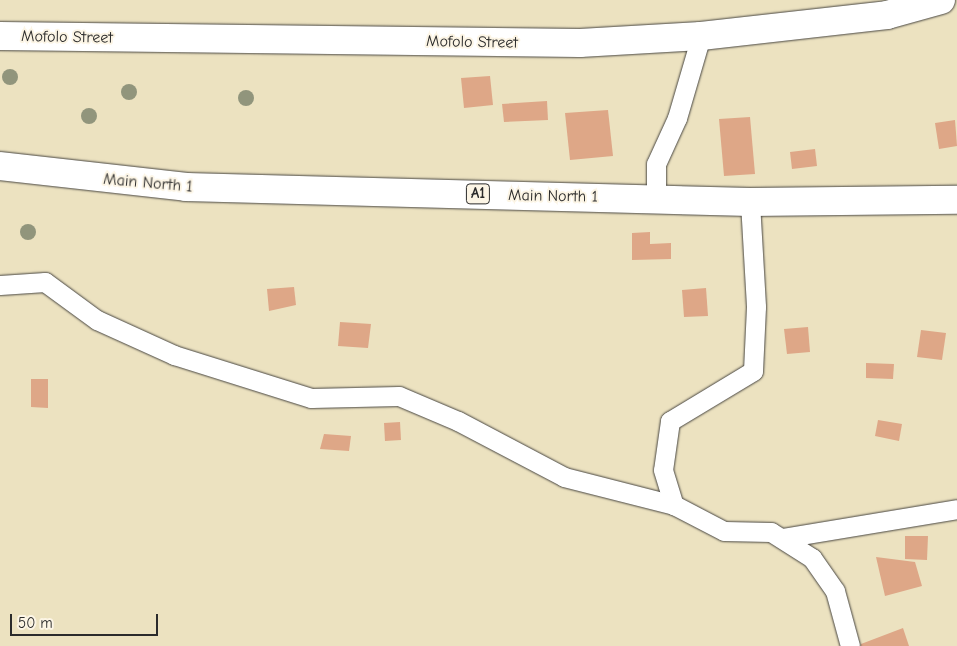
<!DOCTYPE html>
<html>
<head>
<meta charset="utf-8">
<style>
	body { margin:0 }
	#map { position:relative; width:957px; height:646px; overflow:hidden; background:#ece2c0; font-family:"Comic Neue",sans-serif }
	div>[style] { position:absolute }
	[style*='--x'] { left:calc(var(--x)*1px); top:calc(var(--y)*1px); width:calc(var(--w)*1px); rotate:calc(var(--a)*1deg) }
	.building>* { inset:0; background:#dea787 }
	.roads { filter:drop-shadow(0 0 1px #484641) drop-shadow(0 0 1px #484641) }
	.minor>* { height:19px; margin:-9.5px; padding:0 9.5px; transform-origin:9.5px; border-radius:9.5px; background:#fff }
	.secondary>* { height:28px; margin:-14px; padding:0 14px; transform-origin:14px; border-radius:14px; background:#fff }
	.primary>* { height:28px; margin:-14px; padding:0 14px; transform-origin:14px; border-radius:14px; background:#fff }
	.trees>* { width:16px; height:16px; margin:-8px; border-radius:50%; background:#91957c }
	span { translate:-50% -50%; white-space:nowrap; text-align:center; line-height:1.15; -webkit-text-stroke:4px #fcf5e5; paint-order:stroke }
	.shield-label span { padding:1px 4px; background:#fcf5e5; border:1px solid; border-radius:4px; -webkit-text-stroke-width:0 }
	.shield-label { font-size:15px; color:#2b2b2b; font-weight:700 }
	.street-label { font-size:16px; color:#2b2b2b }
	.scale { position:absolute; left:10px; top:614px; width:148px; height:22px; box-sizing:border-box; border:2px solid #2b2b2b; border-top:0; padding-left:6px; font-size:15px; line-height:18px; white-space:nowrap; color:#2b2b2b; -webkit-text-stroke:4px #fcf5e5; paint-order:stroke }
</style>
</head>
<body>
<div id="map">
	<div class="building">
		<div style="clip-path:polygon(490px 76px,493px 105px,464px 108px,461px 78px)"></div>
		<div style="clip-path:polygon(547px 101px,548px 120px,504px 122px,502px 104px)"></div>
		<div style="clip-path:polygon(608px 110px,613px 156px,570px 160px,565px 113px)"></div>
		<div style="clip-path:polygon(750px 117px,755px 174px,724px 176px,719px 119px)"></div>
		<div style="clip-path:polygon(955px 120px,957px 146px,939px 149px,935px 123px)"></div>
		<div style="clip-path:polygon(815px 149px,817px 166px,792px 169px,790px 152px)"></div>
		<div style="clip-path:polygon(650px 232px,650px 244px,671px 243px,671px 259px,632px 260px,632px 233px)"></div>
		<div style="clip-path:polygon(294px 287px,296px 305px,269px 311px,267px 289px)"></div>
		<div style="clip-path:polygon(706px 288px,708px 316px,684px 317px,682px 290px)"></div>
		<div style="clip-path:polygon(340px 322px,371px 324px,368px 348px,338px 346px)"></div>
		<div style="clip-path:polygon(808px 327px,810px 352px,787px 354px,784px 329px)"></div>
		<div style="clip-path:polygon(921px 330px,946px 333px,942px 360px,917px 357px)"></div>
		<div style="clip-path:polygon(866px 363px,894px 364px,893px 379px,866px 378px)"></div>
		<div style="clip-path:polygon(31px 379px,48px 379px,48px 408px,31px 407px)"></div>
		<div style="clip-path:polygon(878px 420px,902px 424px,899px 441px,875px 436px)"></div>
		<div style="clip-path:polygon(400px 422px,401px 440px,385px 441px,384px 423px)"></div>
		<div style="clip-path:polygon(324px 434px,351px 436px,349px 451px,320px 449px)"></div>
		<div style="clip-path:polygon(905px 536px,928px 536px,927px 560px,905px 559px)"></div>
		<div style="clip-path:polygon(876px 557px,915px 562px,922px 586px,885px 596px)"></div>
		<div style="clip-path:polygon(903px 628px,909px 646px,861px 646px,861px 644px)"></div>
	</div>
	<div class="roads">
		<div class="minor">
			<div style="--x:656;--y:197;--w:33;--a:-90"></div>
			<div style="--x:656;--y:164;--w:51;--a:-65.5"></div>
			<div style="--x:677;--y:118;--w:85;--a:-73.7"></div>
			<div style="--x:750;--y:202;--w:105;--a:86.7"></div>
			<div style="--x:756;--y:307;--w:64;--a:92.7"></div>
			<div style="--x:753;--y:371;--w:97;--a:148.9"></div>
			<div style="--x:670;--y:421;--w:49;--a:98.1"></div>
			<div style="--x:663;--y:470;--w:37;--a:73"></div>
			<div style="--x:674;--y:505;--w:56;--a:27.5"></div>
			<div style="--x:724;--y:531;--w:47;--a:1.2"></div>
			<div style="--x:771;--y:532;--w:49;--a:32.4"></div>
			<div style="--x:812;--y:558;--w:40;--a:55.1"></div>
			<div style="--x:835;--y:591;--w:57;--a:74.7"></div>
			<div style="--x:0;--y:285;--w:45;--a:-3.8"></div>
			<div style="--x:45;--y:282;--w:64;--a:36.2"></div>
			<div style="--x:97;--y:320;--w:85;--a:24.4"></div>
			<div style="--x:174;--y:355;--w:144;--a:17.4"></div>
			<div style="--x:311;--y:398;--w:88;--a:-1.3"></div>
			<div style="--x:399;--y:396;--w:64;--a:23"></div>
			<div style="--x:458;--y:421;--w:120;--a:27.8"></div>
			<div style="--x:564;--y:477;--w:114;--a:14.3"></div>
			<div style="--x:782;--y:538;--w:177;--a:-9.4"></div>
		</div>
		<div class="secondary">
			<div style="--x:0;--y:36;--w:580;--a:0.69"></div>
			<div style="--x:580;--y:43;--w:121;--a:-3.3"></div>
			<div style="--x:701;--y:36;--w:187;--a:-6.4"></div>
			<div style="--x:887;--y:15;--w:56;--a:-15.5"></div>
		</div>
		<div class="primary">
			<div style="--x:0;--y:166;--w:187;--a:6.4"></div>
			<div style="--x:186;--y:187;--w:564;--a:1.52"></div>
			<div style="--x:750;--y:202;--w:207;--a:-0.6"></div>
		</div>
	</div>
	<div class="trees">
		<div style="left:10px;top:77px"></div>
		<div style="left:129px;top:92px"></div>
		<div style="left:246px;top:98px"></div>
		<div style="left:89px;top:116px"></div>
		<div style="left:28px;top:232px"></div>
	</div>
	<div class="shield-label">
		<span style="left:478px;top:194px">A1</span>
	</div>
	<div class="street-label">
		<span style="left:67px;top:37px;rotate:1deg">Mofolo Street</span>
		<span style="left:472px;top:42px;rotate:1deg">Mofolo Street</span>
		<span style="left:148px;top:183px;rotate:5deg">Main North 1</span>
		<span style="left:553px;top:196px;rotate:1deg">Main North 1</span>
	</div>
	<div class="scale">50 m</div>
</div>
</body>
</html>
